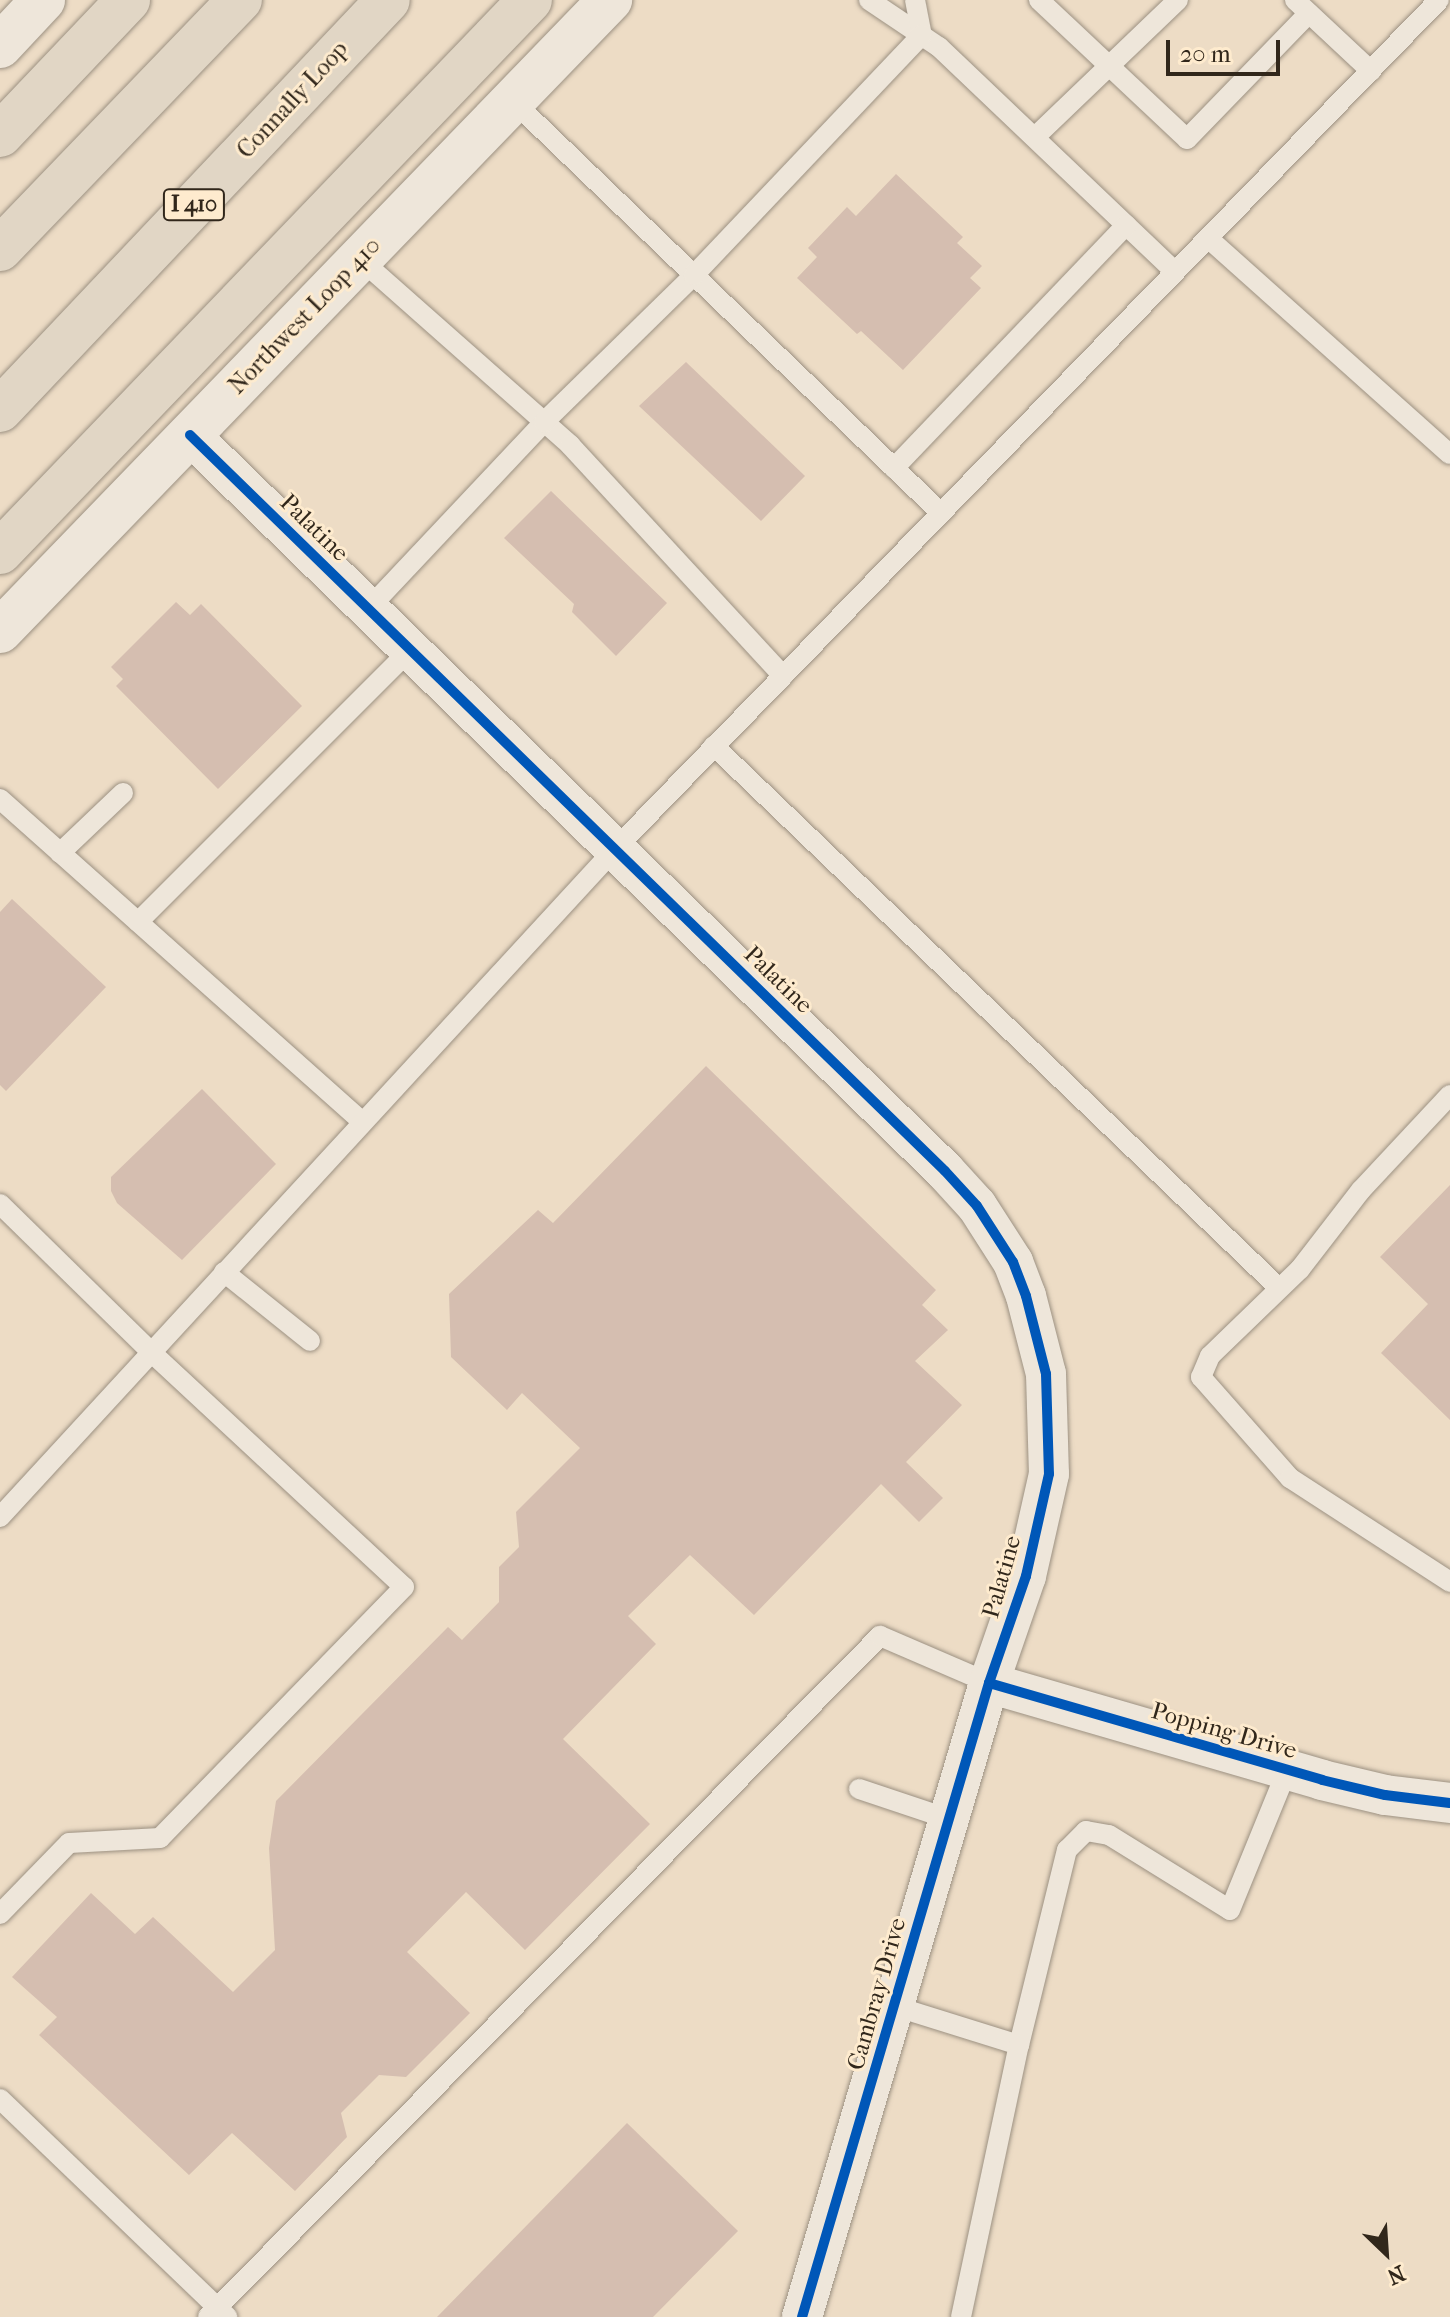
<!DOCTYPE html>
<html>
<head>
<meta charset="utf-8">
<style>
	body { margin:0 }
	#map { position:relative; width:1450px; height:2317px; overflow:hidden; background:#eddcc5; font-family:"IM FELL French Canon",serif }
	div>[style] { position:absolute }
	[style*='--x'] { left:calc(var(--x)*1px); top:calc(var(--y)*1px); width:calc(var(--w)*1px); rotate:calc(var(--a)*1deg) }
	.building>* { inset:0; background:#d5beb0 }
	.roads { filter:drop-shadow(0 0 2px #9c9182) drop-shadow(0 0 2px #9c9182) }
	.lane>* { height:20px; margin:-10px; padding:0 10px; transform-origin:10px; border-radius:10px; background:#eee6da }
	.street>* { height:40px; margin:-20px; padding:0 20px; transform-origin:20px; border-radius:20px; background:#eee6da }
	.secondary>* { height:44px; margin:-22px; padding:0 22px; transform-origin:22px; border-radius:22px; background:#eee6da }
	.highway>* { height:44px; margin:-22px; padding:0 22px; transform-origin:22px; border-radius:22px; background:#e1d6c5 }
	.cycleway>* { height:10px; margin:-5px; padding:0 5px; transform-origin:5px; border-radius:5px; background:#0057b8 }
	span { translate:-50% -50%; white-space:nowrap; text-align:center; line-height:1.15; -webkit-text-stroke:6px #feebce; paint-order:stroke }
	.shield-label span { padding:2px 6px; background:#feebce; border:2px solid; border-radius:6px; -webkit-text-stroke-width:0 }
	.shield-label { font-size:22px; color:#31271b; font-weight:700 }
	.street-label { font-size:24px; color:#31271b }
	.north { position:absolute; left:1346px; top:2213px; width:80px; height:80px; -webkit-text-stroke:6px #feebce; paint-order:stroke; rotate:155deg; font-size:22px; font-weight:700; line-height:32px; text-align:center; color:#31271b }
	.north::after { content:''; display:block; margin:auto; width:28px; height:36px; background:#31271b; clip-path:polygon(50% 0,100% 100%,50% 72%,0 100%) }
	.scale { position:absolute; left:1166px; top:40px; width:114px; height:36px; box-sizing:border-box; border:4px solid #31271b; border-top:0; padding-left:10px; font-size:24px; line-height:28px; white-space:nowrap; color:#31271b; -webkit-text-stroke:6px #feebce; paint-order:stroke }
</style>
</head>
<body>
<div id="map">
	<div class="building">
		<div style="clip-path:polygon(896px 174px,963px 237px,957px 243px,982px 266px,970px 278px,981px 288px,903px 370px,861px 331px,857px 334px,797px 278px,817px 257px,808px 248px,847px 207px,856px 216px)"></div>
		<div style="clip-path:polygon(686px 362px,805px 476px,761px 521px,639px 406px)"></div>
		<div style="clip-path:polygon(551px 491px,667px 603px,616px 656px,572px 612px,574px 604px,504px 538px)"></div>
		<div style="clip-path:polygon(176px 602px,190px 615px,201px 604px,302px 706px,218px 789px,116px 686px,123px 679px,111px 667px)"></div>
		<div style="clip-path:polygon(12px 899px,106px 987px,6px 1091px,0 1085px,0 912px)"></div>
		<div style="clip-path:polygon(706px 1066px,936px 1290px,922px 1305px,948px 1330px,915px 1361px,962px 1405px,906px 1462px,943px 1498px,919px 1522px,881px 1484px,754px 1615px,690px 1555px,628px 1616px,656px 1644px,563px 1739px,650px 1824px,525px 1950px,466px 1892px,407px 1952px,470px 2013px,406px 2077px,379px 2075px,341px 2113px,347px 2137px,295px 2191px,232px 2133px,189px 2175px,39px 2035px,57px 2017px,12px 1977px,91px 1893px,135px 1934px,153px 1917px,233px 1992px,275px 1950px,269px 1848px,276px 1801px,448px 1627px,462px 1640px,499px 1602px,499px 1567px,519px 1547px,516px 1512px,580px 1448px,522px 1393px,507px 1410px,451px 1357px,449px 1294px,538px 1210px,553px 1223px)"></div>
		<div style="clip-path:polygon(202px 1089px,276px 1164px,182px 1260px,117px 1203px,111px 1191px,111px 1177px)"></div>
		<div style="clip-path:polygon(1450px 1185px,1450px 1420px,1381px 1353px,1428px 1304px,1380px 1257px)"></div>
		<div style="clip-path:polygon(627px 2123px,738px 2231px,653px 2317px,437px 2317px)"></div>
	</div>
	<div class="roads">
		<div class="lane">
			<div style="--x:869;--y:0;--w:84;--a:33.9"></div>
			<div style="--x:939;--y:47;--w:326;--a:43.6"></div>
			<div style="--x:915;--y:0;--w:36;--a:79"></div>
			<div style="--x:1039;--y:0;--w:203;--a:43.2"></div>
			<div style="--x:1187;--y:139;--w:175;--a:-45.9"></div>
			<div style="--x:1295;--y:0;--w:104;--a:43.1"></div>
			<div style="--x:513;--y:101;--w:594;--a:43.91"></div>
			<div style="--x:1035;--y:137;--w:198;--a:-43.8"></div>
			<div style="--x:1208;--y:238;--w:324;--a:41.8"></div>
			<div style="--x:360;--y:259;--w:281;--a:41.5"></div>
			<div style="--x:570;--y:445;--w:314;--a:47.3"></div>
			<div style="--x:894;--y:468;--w:336;--a:-46.3"></div>
			<div style="--x:368;--y:609;--w:257;--a:-46.7"></div>
			<div style="--x:544;--y:422;--w:210;--a:-44.4"></div>
			<div style="--x:694;--y:275;--w:331;--a:-46.5"></div>
			<div style="--x:714;--y:746;--w:783;--a:43.81"></div>
			<div style="--x:0;--y:799;--w:485;--a:41.7"></div>
			<div style="--x:60;--y:853;--w:87;--a:-43.6"></div>
			<div style="--x:138;--y:922;--w:385;--a:-45"></div>
			<div style="--x:1450;--y:1095;--w:130;--a:133.1"></div>
			<div style="--x:1361;--y:1190;--w:100;--a:127.7"></div>
			<div style="--x:1300;--y:1269;--w:125;--a:136"></div>
			<div style="--x:1210;--y:1356;--w:23;--a:113"></div>
			<div style="--x:1201;--y:1377;--w:135;--a:48.6"></div>
			<div style="--x:1290;--y:1478;--w:191;--a:33"></div>
			<div style="--x:0;--y:1204;--w:211;--a:44.4"></div>
			<div style="--x:151;--y:1352;--w:345;--a:42.9"></div>
			<div style="--x:404;--y:1587;--w:350;--a:134.2"></div>
			<div style="--x:160;--y:1838;--w:91;--a:176.9"></div>
			<div style="--x:69;--y:1843;--w:99;--a:134.2"></div>
			<div style="--x:224;--y:1272;--w:110;--a:38.7"></div>
			<div style="--x:0;--y:1517;--w:908;--a:-47.37"></div>
			<div style="--x:615;--y:849;--w:1183;--a:-45.86"></div>
			<div style="--x:859;--y:1789;--w:95;--a:18.4"></div>
			<div style="--x:894;--y:2006;--w:131;--a:17.3"></div>
			<div style="--x:0;--y:2099;--w:315;--a:43.8"></div>
			<div style="--x:208;--y:2317;--w:957;--a:-45.38"></div>
			<div style="--x:880;--y:1636;--w:119;--a:23.3"></div>
			<div style="--x:961;--y:2317;--w:278;--a:-78"></div>
			<div style="--x:1019;--y:2045;--w:201;--a:-76.2"></div>
			<div style="--x:1067;--y:1850;--w:27;--a:-45"></div>
			<div style="--x:1086;--y:1831;--w:23;--a:10"></div>
			<div style="--x:1109;--y:1835;--w:142;--a:31.8"></div>
			<div style="--x:1230;--y:1910;--w:151;--a:-67.8"></div>
		</div>
		<div class="street">
			<div style="--x:190;--y:435;--w:1054;--a:44.27"></div>
			<div style="--x:945;--y:1171;--w:47;--a:47.6"></div>
			<div style="--x:977;--y:1206;--w:67;--a:57.3"></div>
			<div style="--x:1013;--y:1262;--w:36;--a:69"></div>
			<div style="--x:1026;--y:1296;--w:81;--a:75.6"></div>
			<div style="--x:1046;--y:1374;--w:100;--a:88.3"></div>
			<div style="--x:1049;--y:1474;--w:105;--a:102.7"></div>
			<div style="--x:1026;--y:1576;--w:113;--a:109.1"></div>
			<div style="--x:989;--y:1683;--w:661;--a:106.43"></div>
			<div style="--x:989;--y:1683;--w:347;--a:16.2"></div>
			<div style="--x:1322;--y:1780;--w:65;--a:13.4"></div>
			<div style="--x:1385;--y:1795;--w:65;--a:7"></div>
		</div>
		<div class="secondary">
			<div style="--x:0;--y:46;--w:63;--a:-46.9"></div>
			<div style="--x:0;--y:631;--w:878;--a:-45.97"></div>
		</div>
		<div class="highway">
			<div style="--x:0;--y:135;--w:186;--a:-46.5"></div>
			<div style="--x:0;--y:249;--w:346;--a:-46.1"></div>
			<div style="--x:0;--y:410;--w:564;--a:-46.58"></div>
			<div style="--x:0;--y:552;--w:765;--a:-46.16"></div>
		</div>
	</div>
	<div class="cycleway">
		<div style="--x:190;--y:435;--w:1054;--a:44.27"></div>
		<div style="--x:945;--y:1171;--w:47;--a:47.6"></div>
		<div style="--x:977;--y:1206;--w:67;--a:57.3"></div>
		<div style="--x:1013;--y:1262;--w:36;--a:69"></div>
		<div style="--x:1026;--y:1296;--w:81;--a:75.6"></div>
		<div style="--x:1046;--y:1374;--w:100;--a:88.3"></div>
		<div style="--x:1049;--y:1474;--w:105;--a:102.7"></div>
		<div style="--x:1026;--y:1576;--w:113;--a:109.1"></div>
		<div style="--x:989;--y:1683;--w:661;--a:106.43"></div>
		<div style="--x:989;--y:1683;--w:347;--a:16.2"></div>
		<div style="--x:1322;--y:1780;--w:65;--a:13.4"></div>
		<div style="--x:1385;--y:1795;--w:65;--a:7"></div>
	</div>
	<div class="shield-label">
		<span style="left:194px;top:205px">I 410</span>
	</div>
	<div class="street-label">
		<span style="left:293px;top:100px;rotate:-47deg">Connally Loop</span>
		<span style="left:305px;top:316px;rotate:-46deg">Northwest Loop 410</span>
		<span style="left:314px;top:528px;rotate:44deg">Palatine</span>
		<span style="left:778px;top:980px;rotate:44deg">Palatine</span>
		<span style="left:1002px;top:1577px;rotate:-74deg">Palatine</span>
		<span style="left:1224px;top:1731px;rotate:16deg">Popping Drive</span>
		<span style="left:877px;top:1994px;rotate:-74deg">Cambray Drive</span>
	</div>
	<div class="north">N</div>
	<div class="scale">20 m</div>
</div>
</body>
</html>
